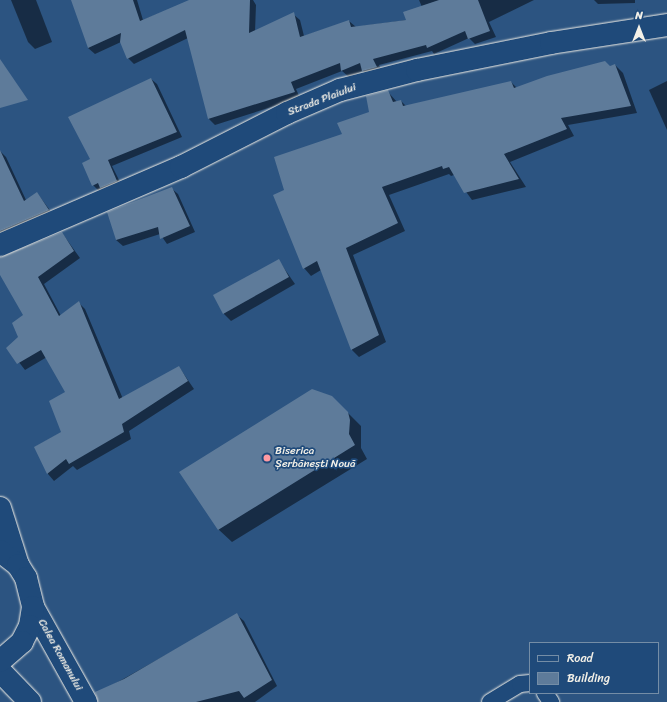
<!DOCTYPE html>
<html>
<head>
<meta charset="utf-8">
<style>
	body { margin:0 }
	#map { position:relative; width:667px; height:702px; overflow:hidden; background:#2c5481; font-family:Sriracha,sans-serif }
	div>[style] { position:absolute }
	[style*='--x'] { left:calc(var(--x)*1px); top:calc(var(--y)*1px); width:calc(var(--w)*1px); rotate:calc(var(--a)*1deg) }
	.shadow>* { inset:0; background:#0007 }
	.building>* { inset:0; background:#5e7b9a }
	.roads { filter:drop-shadow(0 0 1px #f4f1e8) drop-shadow(0 0 1px #f4f1e8) }
	.lane>* { height:16px; margin:-8px; padding:0 8px; transform-origin:8px; border-radius:8px; background:#1f4a7a }
	.street>* { height:22px; margin:-11px; padding:0 11px; transform-origin:11px; border-radius:11px; background:#1f4a7a }
	.secondary>* { height:22px; margin:-11px; padding:0 11px; transform-origin:11px; border-radius:11px; background:#1f4a7a }
	.primary>* { height:22px; margin:-11px; padding:0 11px; transform-origin:11px; border-radius:11px; background:#1f4a7a }
	.dots>* { width:11px; height:11px; translate:-50% -50%; box-sizing:border-box; border:2px solid #1f4a7a; border-radius:50% }
	span { translate:-50% -50%; white-space:nowrap; text-align:center; line-height:1.15; -webkit-text-stroke:3.5px #1f4a7a; paint-order:stroke }
	.street-label { font-size:11px; color:#f4f1e8 }
	.poi-label { font-size:11px; color:#f4f1e8 }
	.left { translate:0 -50%; text-align:left }
	.legend { position:absolute; left:529px; top:642px; width:130px; height:52px; box-sizing:border-box; background:#1f4a7a; border:1px solid #748da6; margin:0; padding:5px 7px; list-style:none; font-size:12px; color:#f4f1e8 }
	.legend li { display:flex; align-items:center; gap:8px; height:20px }
	.legend b { width:20px; border:1px solid #748da6 }
	.north { position:absolute; left:619px; top:8px; width:40px; height:40px; -webkit-text-stroke:3px #1f4a7a; paint-order:stroke; rotate:0deg; font-size:11px; font-weight:700; line-height:16px; text-align:center; color:#f4f1e8 }
	.north::after { content:''; display:block; margin:auto; width:14px; height:18px; background:#f4f1e8; clip-path:polygon(50% 0,100% 100%,50% 72%,0 100%) }
</style>
</head>
<body>
<div id="map">
	<div class="shadow">
		<div style="clip-path:polygon(11px 0,36px 0,52px 42px,35px 49px,28px 42px)"></div>
		<div style="clip-path:polygon(123px 0,137px 0,143px 20px,192px 0,253px 0,256px 5px,255px 32px,293px 14px,300px 20px,304px 36px,349px 21px,356px 27px,407px 20px,422px 7px,419px 0,534px 0,489px 22px,496px 37px,475px 44px,469px 38px,434px 54px,432px 51px,379px 65px,383px 74px,369px 77px,363px 71px,349px 77px,342px 71px,296px 89px,300px 98px,215px 125px,209px 119px,188px 38px,134px 64px,128px 58px,121px 42px,95px 54px,88px 48px)"></div>
		<div style="clip-path:polygon(594px 0,635px 0,635px 3px,598px 4px)"></div>
		<div style="clip-path:polygon(615px 65px,623px 73px,637px 113px,568px 125px,574px 136px,510px 162px,526px 187px,472px 200px,454px 175px,451px 176px,449px 174px,389px 195px,405px 231px,353px 255px,386px 342px,359px 357px,352px 350px,321px 270px,311px 276px,304px 268px,285px 191px,370px 112px,388px 92px,397px 102px,401px 101px,406px 106px,511px 82px,517px 88px)"></div>
		<div style="clip-path:polygon(151px 79px,157px 84px,182px 137px,112px 166px,122px 186px,99px 191px,93px 185px,91px 160px)"></div>
		<div style="clip-path:polygon(667px 81px,667px 130px,649px 90px)"></div>
		<div style="clip-path:polygon(0 151px,6px 157px,26px 200px,37px 193px,55px 217px,0 243px)"></div>
		<div style="clip-path:polygon(171px 188px,178px 194px,195px 232px,167px 244px,160px 234px,123px 246px,116px 240px)"></div>
		<div style="clip-path:polygon(62px 233px,80px 258px,44px 284px,61px 316px,78px 302px,85px 309px,123px 399px,179px 367px,194px 389px,129px 431px,131px 439px,77px 470px,73px 466px,54px 481px,48px 474px,35px 447px,62px 432px,67px 393px,47px 357px,25px 370px,8px 348px,19px 337px,25px 315px,0 273px,0 257px)"></div>
		<div style="clip-path:polygon(279px 261px,295px 284px,231px 321px,224px 314px,214px 295px)"></div>
		<div style="clip-path:polygon(347px 412px,361px 426px,361px 448px,367px 459px,232px 542px,218px 529px)"></div>
		<div style="clip-path:polygon(237px 615px,244px 621px,277px 686px,255px 702px,116px 702px,109px 687px)"></div>
	</div>
	<div class="building">
		<div style="clip-path:polygon(71px 0,133px 0,140px 21px,189px 0,250px 0,249px 33px,294px 12px,300px 37px,349px 20px,351px 27px,406px 20px,403px 12px,439px 0,478px 0,490px 31px,468px 39px,465px 31px,427px 48px,426px 45px,373px 59px,377px 67px,362px 71px,360px 63px,341px 71px,340px 63px,291px 82px,295px 92px,208px 119px,185px 30px,127px 59px,120px 42px,121px 33px,88px 48px)"></div>
		<div style="clip-path:polygon(0 59px,28px 100px,0 108px)"></div>
		<div style="clip-path:polygon(605px 61px,610px 66px,615px 64px,631px 106px,561px 118px,567px 129px,504px 154px,519px 179px,464px 193px,449px 167px,443px 169px,442px 166px,382px 187px,398px 223px,346px 248px,379px 335px,351px 350px,317px 261px,303px 269px,273px 195px,284px 190px,274px 157px,342px 134px,337px 123px,369px 112px,366px 96px,388px 90px,393px 102px,401px 100px,403px 106px,511px 81px,514px 88px,547px 76px)"></div>
		<div style="clip-path:polygon(151px 78px,177px 132px,108px 160px,117px 181px,100px 188px,98px 183px,92px 186px,82px 163px,90px 159px,68px 117px)"></div>
		<div style="clip-path:polygon(0 150px,24px 201px,37px 192px,49px 210px,0 231px)"></div>
		<div style="clip-path:polygon(172px 187px,190px 226px,160px 239px,158px 227px,116px 240px,107px 212px)"></div>
		<div style="clip-path:polygon(62px 232px,74px 251px,38px 277px,59px 316px,79px 301px,119px 399px,179px 366px,188px 381px,122px 424px,124px 432px,69px 464px,66px 459px,47px 474px,34px 447px,61px 432px,49px 401px,65px 392px,41px 350px,17px 364px,6px 348px,18px 337px,12px 323px,23px 315px,0 275px,0 257px)"></div>
		<div style="clip-path:polygon(279px 259px,289px 277px,223px 314px,213px 295px)"></div>
		<div style="clip-path:polygon(312px 389px,332px 396px,348px 412px,350px 420px,349px 434px,355px 445px,218px 530px,179px 472px)"></div>
		<div style="clip-path:polygon(237px 613px,272px 680px,244px 698px,239px 691px,196px 702px,98px 702px,95px 692px,124px 679px)"></div>
	</div>
	<div class="roads">
		<div class="lane">
			<div style="--x:545;--y:693;--w:11;--a:56"></div>
			<div style="--x:490;--y:702;--w:35;--a:-31"></div>
			<div style="--x:520;--y:684;--w:10;--a:-6"></div>
		</div>
		<div class="street">
			<div style="--x:0;--y:245;--w:197;--a:-23.3"></div>
			<div style="--x:181;--y:167;--w:119;--a:-27"></div>
			<div style="--x:287;--y:113;--w:58;--a:-23.5"></div>
			<div style="--x:340;--y:90;--w:80;--a:-14.6"></div>
			<div style="--x:417;--y:70;--w:137;--a:-11.4"></div>
			<div style="--x:551;--y:43;--w:117;--a:-8.8"></div>
		</div>
		<div class="secondary">
			<div style="--x:33;--y:607;--w:109;--a:60.8"></div>
			<div style="--x:0;--y:671;--w:43;--a:45.9"></div>
		</div>
		<div class="primary">
			<div style="--x:0;--y:508;--w:60;--a:72.5"></div>
			<div style="--x:0;--y:551;--w:23;--a:38"></div>
			<div style="--x:18;--y:565;--w:15;--a:58"></div>
			<div style="--x:26;--y:578;--w:30;--a:76"></div>
			<div style="--x:33;--y:607;--w:19;--a:99"></div>
			<div style="--x:30;--y:626;--w:18;--a:117"></div>
			<div style="--x:22;--y:642;--w:29;--a:139"></div>
		</div>
	</div>
	<div class="dots">
		<div style="left:267px;top:458px;background:#ff9aa2"></div>
	</div>
	<div class="street-label">
		<span style="left:322px;top:100px;rotate:-21deg">Strada Plaiului</span>
		<span style="left:60px;top:655px;rotate:61deg">Calea Romanului</span>
	</div>
	<div class="poi-label">
		<span class="left" style="left:275px;top:458px">Biserica<br>Șerbănești Nouă</span>
	</div>
	<ul class="legend">
	<li><b style="height:5px;background:#1f4a7a"></b>Road</li>
	<li><b style="height:11px;background:#5e7b9a"></b>Building</li>
	</ul>
	<div class="north">N</div>
</div>
</body>
</html>
